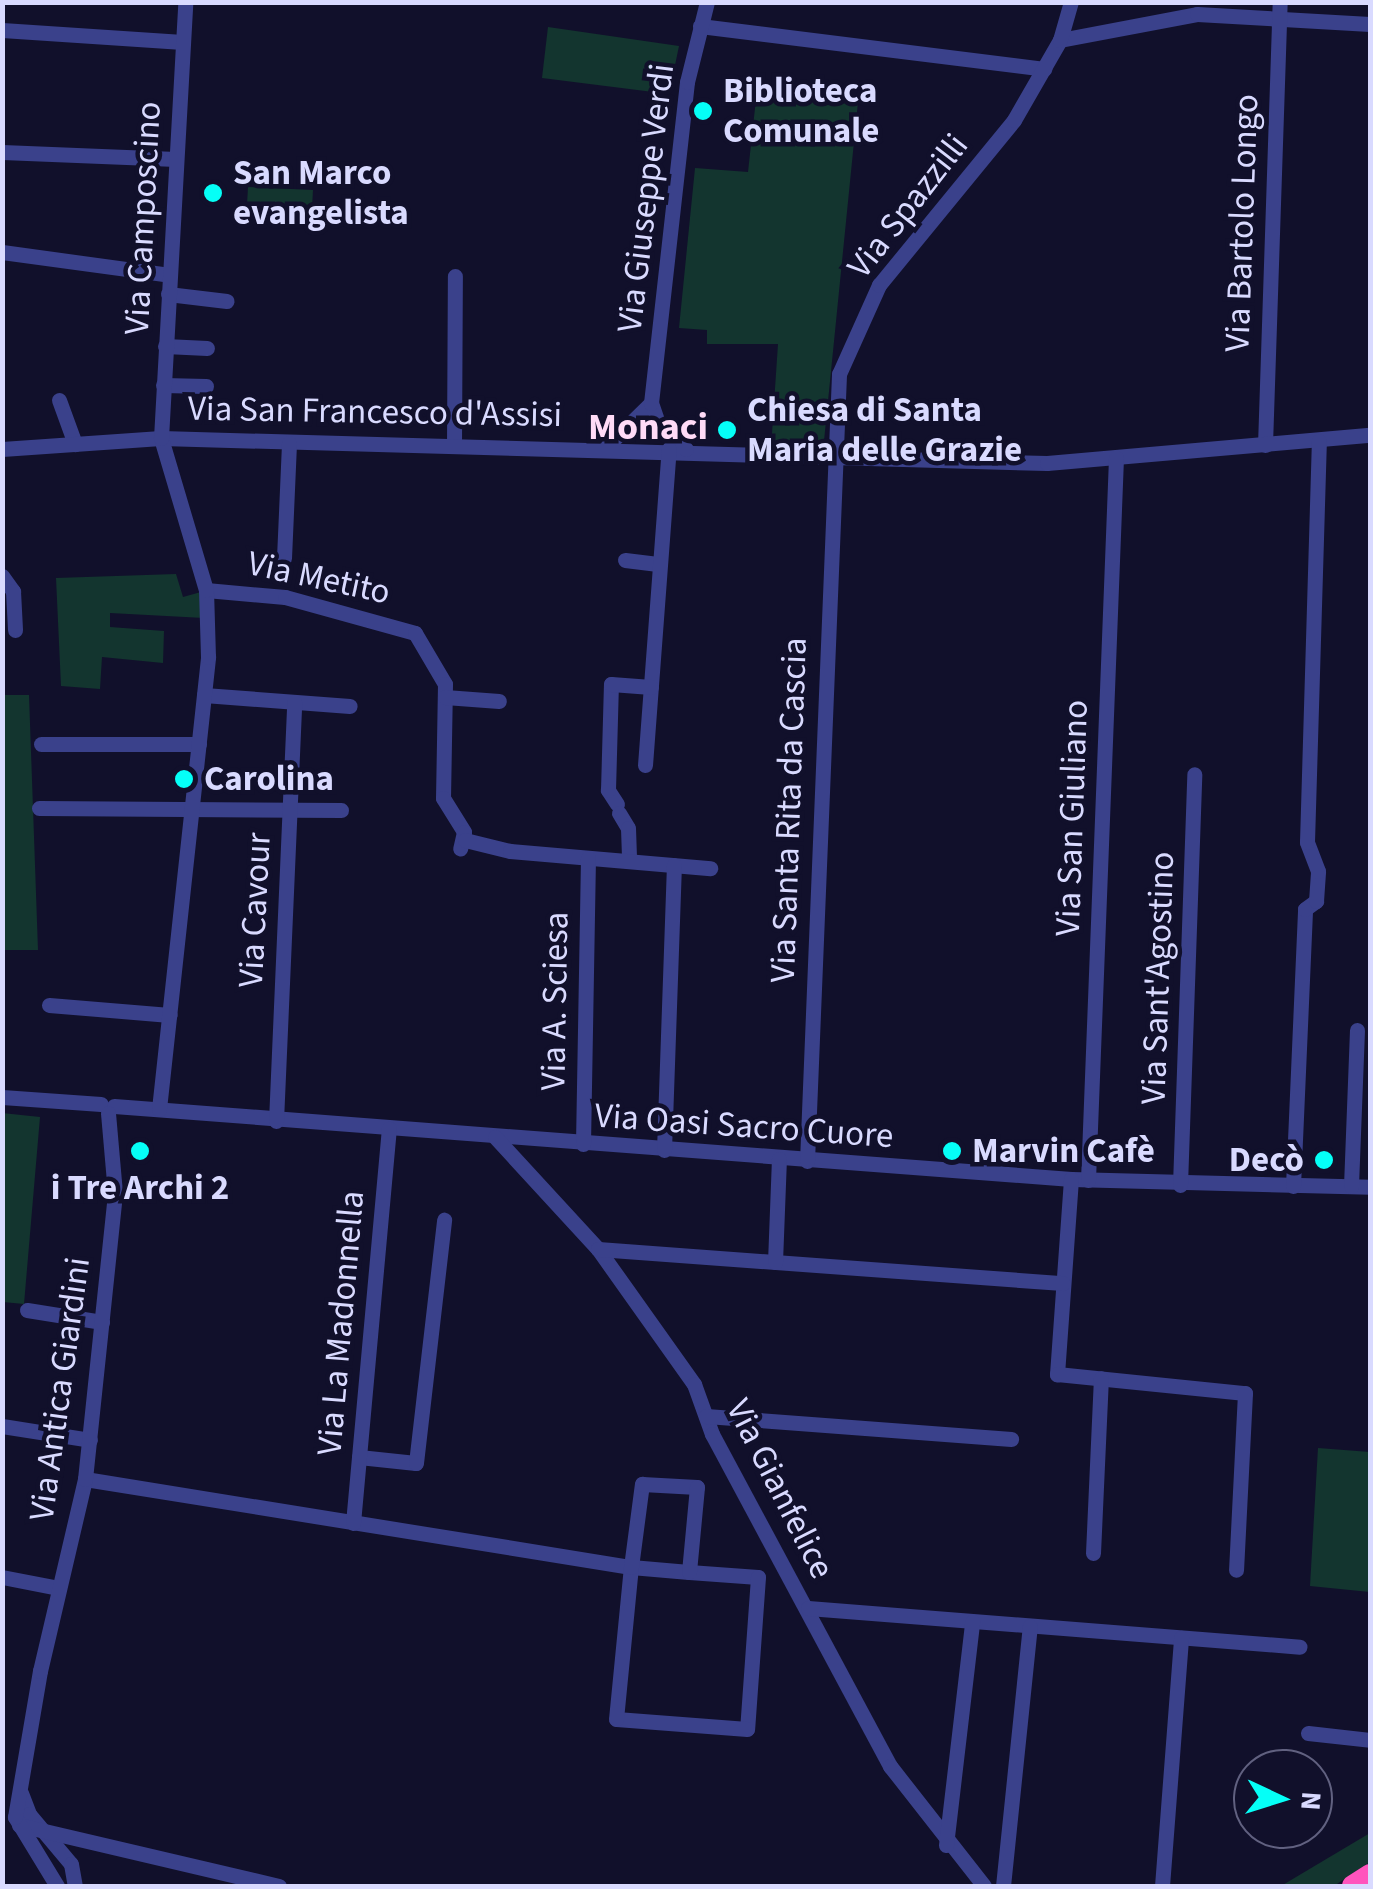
<!DOCTYPE html>
<html>
<head>
<meta charset="utf-8">
<style>
	body { margin:0 }
	#map { position:relative; width:1373px; height:1889px; overflow:hidden; background:#11102b; font-family:"Source Sans 3",sans-serif }
	div>[style] { position:absolute }
	[style*='--x'] { left:calc(var(--x)*1px); top:calc(var(--y)*1px); width:calc(var(--w)*1px); rotate:calc(var(--a)*1deg) }
	.green>* { inset:0; background:#13352f }
	.minor>* { height:15px; margin:-7.5px; padding:0 7.5px; transform-origin:7.5px; border-radius:7.5px; background:#3a418b }
	.highway>* { height:22px; margin:-11px; padding:0 11px; transform-origin:11px; border-radius:11px; background:#ff54bd }
	.dots>* { width:28px; height:28px; translate:-50% -50%; box-sizing:border-box; border:5px solid #11102b; border-radius:50% }
	span { translate:-50% -50%; white-space:nowrap; text-align:center; line-height:1.15; -webkit-text-stroke:9px #11102b; paint-order:stroke }
	.poi-label { font-size:35px; color:#d9daff; font-weight:700 }
	.left { translate:0 -50%; text-align:left }
	.right { translate:-100% -50%; text-align:right }
	.street-label { font-size:35px; color:#d9daff }
	.neighbourhood-label { font-size:38px; color:#ffdbf7; font-weight:700 }
	.frame { position:absolute; inset:0; border:5px solid #d9daff; pointer-events:none }
	.north { position:absolute; left:1233px; top:1749px; width:100px; height:100px; box-sizing:border-box; background:#11102b; border:2px solid #616180; border-radius:50%; rotate:94deg; font-size:28px; font-weight:700; line-height:40px; text-align:center; color:#d9daff }
	.north::after { content:''; display:block; margin:auto; width:35px; height:45px; background:#05fff7; clip-path:polygon(50% 0,100% 100%,50% 72%,0 100%) }
</style>
</head>
<body>
<div id="map">
	<div class="green">
		<div style="clip-path:polygon(548px 27px,679px 46px,669px 94px,542px 78px)"></div>
		<div style="clip-path:polygon(757px 90px,858px 102px,823px 451px,771px 448px,778px 344px,707px 344px,707px 330px,679px 328px,695px 168px,748px 172px)"></div>
		<div style="clip-path:polygon(248px 187px,313px 190px,311px 226px,246px 223px)"></div>
		<div style="clip-path:polygon(176px 574px,183px 597px,201px 592px,204px 618px,110px 613px,110px 627px,164px 631px,163px 663px,102px 657px,100px 689px,61px 686px,56px 578px)"></div>
		<div style="clip-path:polygon(2px 695px,29px 695px,38px 950px,3px 950px)"></div>
		<div style="clip-path:polygon(2px 1113px,40px 1117px,24px 1304px,3px 1302px)"></div>
		<div style="clip-path:polygon(1318px 1448px,1370px 1452px,1370px 1592px,1310px 1586px)"></div>
		<div style="clip-path:polygon(1370px 1833px,1370px 1862px,1334px 1886px,1281px 1886px)"></div>
	</div>
	<div class="minor">
		<div style="--x:700;--y:26;--w:347;--a:7.1"></div>
		<div style="--x:2;--y:30;--w:181;--a:3.8"></div>
		<div style="--x:1060;--y:40;--w:139;--a:-10.7"></div>
		<div style="--x:1197;--y:14;--w:173;--a:3.3"></div>
		<div style="--x:2;--y:152;--w:174;--a:2.3"></div>
		<div style="--x:2;--y:252;--w:169;--a:7.8"></div>
		<div style="--x:168;--y:294;--w:59;--a:6.8"></div>
		<div style="--x:165;--y:346;--w:42;--a:2.7"></div>
		<div style="--x:163;--y:385;--w:43;--a:1.3"></div>
		<div style="--x:59;--y:400;--w:47;--a:70"></div>
		<div style="--x:608;--y:445;--w:60;--a:-44.3"></div>
		<div style="--x:1265;--y:445;--w:443;--a:-88.1"></div>
		<div style="--x:454;--y:446;--w:170;--a:-89.7"></div>
		<div style="--x:2;--y:449;--w:159;--a:-4"></div>
		<div style="--x:161;--y:438;--w:886;--a:1.62"></div>
		<div style="--x:1047;--y:463;--w:324;--a:-5"></div>
		<div style="--x:686;--y:449;--w:35;--a:-140"></div>
		<div style="--x:659;--y:426;--w:24;--a:-109"></div>
		<div style="--x:651;--y:403;--w:323;--a:-83.6"></div>
		<div style="--x:687;--y:82;--w:82;--a:-76"></div>
		<div style="--x:284;--y:558;--w:115;--a:-87.5"></div>
		<div style="--x:625;--y:560;--w:35;--a:7"></div>
		<div style="--x:2;--y:576;--w:19;--a:54"></div>
		<div style="--x:13;--y:591;--w:39;--a:87"></div>
		<div style="--x:206;--y:590;--w:79;--a:5.1"></div>
		<div style="--x:285;--y:597;--w:135;--a:15.5"></div>
		<div style="--x:415;--y:633;--w:59;--a:59.5"></div>
		<div style="--x:445;--y:684;--w:114;--a:91"></div>
		<div style="--x:443;--y:798;--w:40;--a:58"></div>
		<div style="--x:464;--y:832;--w:17;--a:103"></div>
		<div style="--x:204;--y:695;--w:146;--a:4.3"></div>
		<div style="--x:445;--y:697;--w:54;--a:4.2"></div>
		<div style="--x:41;--y:744;--w:158;--a:0"></div>
		<div style="--x:645;--y:765;--w:317;--a:-85.7"></div>
		<div style="--x:617;--y:804;--w:17;--a:-123"></div>
		<div style="--x:608;--y:790;--w:106;--a:-88.4"></div>
		<div style="--x:611;--y:684;--w:40;--a:4.3"></div>
		<div style="--x:39;--y:808;--w:302;--a:0.4"></div>
		<div style="--x:619;--y:813;--w:17;--a:59"></div>
		<div style="--x:628;--y:828;--w:33;--a:88"></div>
		<div style="--x:465;--y:840;--w:46;--a:13.7"></div>
		<div style="--x:510;--y:851;--w:201;--a:4.9"></div>
		<div style="--x:49;--y:1005;--w:121;--a:4.7"></div>
		<div style="--x:2;--y:1097;--w:99;--a:4"></div>
		<div style="--x:114;--y:1106;--w:960;--a:4.36"></div>
		<div style="--x:1071;--y:1179;--w:299;--a:1.5"></div>
		<div style="--x:159;--y:1109;--w:455;--a:-83.8"></div>
		<div style="--x:208;--y:657;--w:67;--a:-91.7"></div>
		<div style="--x:206;--y:590;--w:159;--a:-106.5"></div>
		<div style="--x:161;--y:438;--w:437;--a:-86.8"></div>
		<div style="--x:276;--y:1121;--w:419;--a:-87.5"></div>
		<div style="--x:495;--y:1137;--w:152;--a:47.4"></div>
		<div style="--x:598;--y:1249;--w:166;--a:54.6"></div>
		<div style="--x:694;--y:1384;--w:53;--a:70.2"></div>
		<div style="--x:712;--y:1434;--w:377;--a:61.8"></div>
		<div style="--x:890;--y:1766;--w:152;--a:51.9"></div>
		<div style="--x:583;--y:1144;--w:286;--a:-89"></div>
		<div style="--x:664;--y:1150;--w:285;--a:-88"></div>
		<div style="--x:807;--y:1161;--w:788;--a:-87.67"></div>
		<div style="--x:839;--y:374;--w:98;--a:-65.8"></div>
		<div style="--x:879;--y:285;--w:213;--a:-50.7"></div>
		<div style="--x:1014;--y:120;--w:92;--a:-60.1"></div>
		<div style="--x:1060;--y:40;--w:40;--a:-74"></div>
		<div style="--x:1071;--y:1179;--w:196;--a:94.1"></div>
		<div style="--x:1057;--y:1374;--w:189;--a:5.8"></div>
		<div style="--x:1245;--y:1393;--w:177;--a:92.9"></div>
		<div style="--x:1088;--y:1180;--w:723;--a:-87.78"></div>
		<div style="--x:1180;--y:1185;--w:411;--a:-88"></div>
		<div style="--x:1293;--y:1186;--w:277;--a:-87.5"></div>
		<div style="--x:1305;--y:909;--w:14;--a:-36"></div>
		<div style="--x:1316;--y:901;--w:30;--a:-86"></div>
		<div style="--x:1318;--y:871;--w:31;--a:-111"></div>
		<div style="--x:1307;--y:842;--w:401;--a:-88.3"></div>
		<div style="--x:1351;--y:1186;--w:156;--a:-87.8"></div>
		<div style="--x:598;--y:1249;--w:466;--a:4.2"></div>
		<div style="--x:775;--y:1262;--w:103;--a:-87.8"></div>
		<div style="--x:27;--y:1310;--w:76;--a:9.1"></div>
		<div style="--x:706;--y:1416;--w:306;--a:4.3"></div>
		<div style="--x:2;--y:1426;--w:89;--a:9"></div>
		<div style="--x:359;--y:1457;--w:57;--a:6"></div>
		<div style="--x:416;--y:1463;--w:245;--a:-83.4"></div>
		<div style="--x:85;--y:1479;--w:553;--a:9.16"></div>
		<div style="--x:631;--y:1567;--w:58;--a:4.9"></div>
		<div style="--x:689;--y:1572;--w:69;--a:4.1"></div>
		<div style="--x:758;--y:1577;--w:152;--a:94.1"></div>
		<div style="--x:747;--y:1729;--w:131;--a:-175.6"></div>
		<div style="--x:616;--y:1719;--w:153;--a:-84.4"></div>
		<div style="--x:631;--y:1567;--w:84;--a:-82.5"></div>
		<div style="--x:642;--y:1484;--w:55;--a:3.1"></div>
		<div style="--x:697;--y:1487;--w:85;--a:95.4"></div>
		<div style="--x:353;--y:1523;--w:396;--a:-84.8"></div>
		<div style="--x:1093;--y:1553;--w:175;--a:-87.4"></div>
		<div style="--x:2;--y:1577;--w:57;--a:11.1"></div>
		<div style="--x:808;--y:1608;--w:493;--a:4.5"></div>
		<div style="--x:1308;--y:1733;--w:62;--a:6.4"></div>
		<div style="--x:21;--y:1793;--w:22;--a:69"></div>
		<div style="--x:29;--y:1814;--w:65;--a:50"></div>
		<div style="--x:71;--y:1864;--w:22;--a:80"></div>
		<div style="--x:19;--y:1825;--w:267;--a:13.2"></div>
		<div style="--x:946;--y:1845;--w:225;--a:-83.3"></div>
		<div style="--x:57;--y:1886;--w:81;--a:-121.3"></div>
		<div style="--x:15;--y:1817;--w:148;--a:-80.3"></div>
		<div style="--x:40;--y:1671;--w:197;--a:-76.8"></div>
		<div style="--x:85;--y:1479;--w:288;--a:-84"></div>
		<div style="--x:115;--y:1193;--w:80;--a:-95"></div>
		<div style="--x:1003;--y:1886;--w:261;--a:-84.1"></div>
		<div style="--x:1162;--y:1886;--w:249;--a:-85.6"></div>
	</div>
	<div class="highway">
		<div style="--x:1353;--y:1886;--w:20;--a:-33"></div>
	</div>
	<div class="dots">
		<div style="left:703px;top:111px;background:#05fff7"></div>
		<div style="left:213px;top:193px;background:#05fff7"></div>
		<div style="left:727px;top:430px;background:#05fff7"></div>
		<div style="left:184px;top:779px;background:#05fff7"></div>
		<div style="left:140px;top:1151px;background:#05fff7"></div>
		<div style="left:952px;top:1151px;background:#05fff7"></div>
		<div style="left:1324px;top:1160px;background:#05fff7"></div>
	</div>
	<div class="poi-label">
		<span class="left" style="left:723px;top:111px">Biblioteca<br>Comunale</span>
		<span class="left" style="left:233px;top:193px">San Marco<br>evangelista</span>
		<span class="left" style="left:747px;top:430px">Chiesa di Santa<br>Maria delle Grazie</span>
		<span class="left" style="left:204px;top:779px">Carolina</span>
		<span class="left" style="left:972px;top:1151px">Marvin Cafè</span>
		<span class="right" style="left:1304px;top:1160px">Decò</span>
		<span style="left:140px;top:1188px">i Tre Archi 2</span>
	</div>
	<div class="street-label">
		<span style="left:646px;top:198px;rotate:-83deg">Via Giuseppe Verdi</span>
		<span style="left:908px;top:206px;rotate:-52deg">Via Spazzilli</span>
		<span style="left:143px;top:218px;rotate:-87deg">Via Camposcino</span>
		<span style="left:1242px;top:223px;rotate:-88deg">Via Bartolo Longo</span>
		<span style="left:375px;top:412px;rotate:1deg">Via San Francesco d'Assisi</span>
		<span style="left:319px;top:578px;rotate:12deg">Via Metito</span>
		<span style="left:789px;top:810px;rotate:-88deg">Via Santa Rita da Cascia</span>
		<span style="left:1072px;top:818px;rotate:-88deg">Via San Giuliano</span>
		<span style="left:255px;top:910px;rotate:-87deg">Via Cavour</span>
		<span style="left:1158px;top:978px;rotate:-88deg">Via Sant'Agostino</span>
		<span style="left:555px;top:1001px;rotate:-89deg">Via A. Sciesa</span>
		<span style="left:744px;top:1126px;rotate:4deg">Via Oasi Sacro Cuore</span>
		<span style="left:341px;top:1323px;rotate:-85deg">Via La Madonnella</span>
		<span style="left:60px;top:1389px;rotate:-82deg">Via Antica Giardini</span>
		<span style="left:780px;top:1489px;rotate:63deg">Via Gianfelice</span>
	</div>
	<div class="neighbourhood-label">
		<span style="left:648px;top:428px">Monaci</span>
	</div>
	<div class="frame"></div>
	<div class="north">N</div>
</div>
</body>
</html>
